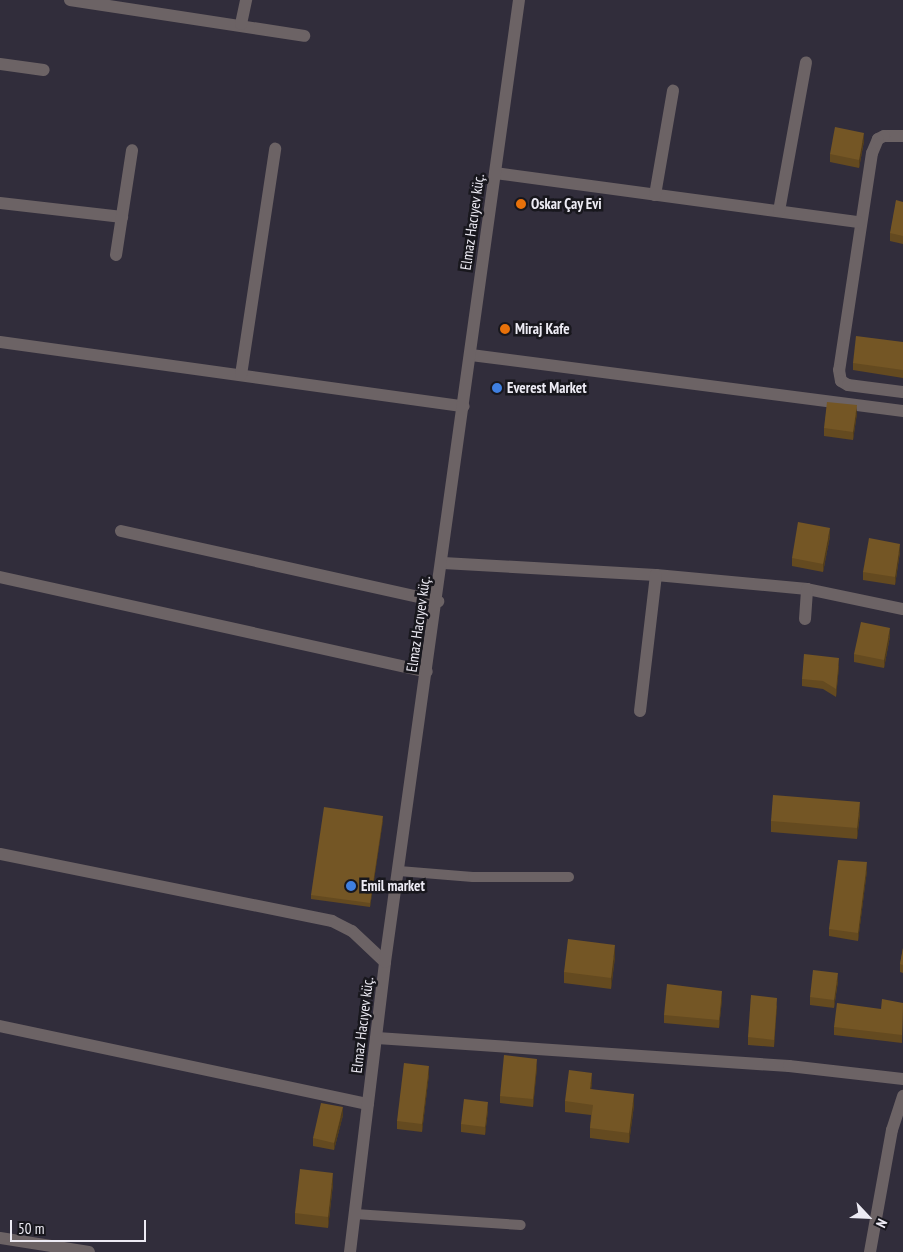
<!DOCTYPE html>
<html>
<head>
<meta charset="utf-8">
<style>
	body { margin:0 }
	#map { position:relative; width:903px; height:1252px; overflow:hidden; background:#312d3b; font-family:"PT Sans Narrow",sans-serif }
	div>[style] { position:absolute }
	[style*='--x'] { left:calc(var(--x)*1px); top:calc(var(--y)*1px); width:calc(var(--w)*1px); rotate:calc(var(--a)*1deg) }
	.service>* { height:10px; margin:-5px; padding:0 5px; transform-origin:5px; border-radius:5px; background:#6c6365 }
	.minor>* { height:12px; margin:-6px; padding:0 6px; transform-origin:6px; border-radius:6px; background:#6c6365 }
	.wall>* { inset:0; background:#644a20 }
	.shaded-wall>* { inset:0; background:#513c1a }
	.building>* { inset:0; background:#745625 }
	.dots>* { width:14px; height:14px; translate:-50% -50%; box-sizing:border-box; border:2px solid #18171d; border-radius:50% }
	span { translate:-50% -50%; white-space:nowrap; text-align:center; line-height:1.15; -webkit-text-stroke:5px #18171d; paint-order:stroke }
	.poi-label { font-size:15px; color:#edebf4; font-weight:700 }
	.left { translate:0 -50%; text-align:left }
	.street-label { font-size:15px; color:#edebf4 }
	.north { position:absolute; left:843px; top:1192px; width:50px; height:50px; -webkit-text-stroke:4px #18171d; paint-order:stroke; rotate:115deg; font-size:14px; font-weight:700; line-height:20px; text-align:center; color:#edebf4 }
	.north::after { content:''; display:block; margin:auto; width:18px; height:22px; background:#edebf4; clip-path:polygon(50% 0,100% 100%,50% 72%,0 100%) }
	.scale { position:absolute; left:10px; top:1220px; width:136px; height:22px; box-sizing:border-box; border:2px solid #edebf4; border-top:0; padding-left:6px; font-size:15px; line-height:18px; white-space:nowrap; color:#edebf4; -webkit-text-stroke:4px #18171d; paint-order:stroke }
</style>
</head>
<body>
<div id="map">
	<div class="service">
		<div style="--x:399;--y:871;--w:74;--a:4.6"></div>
		<div style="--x:473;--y:877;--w:96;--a:0"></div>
		<div style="--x:355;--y:1214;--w:166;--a:3.8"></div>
	</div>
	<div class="minor">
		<div style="--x:70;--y:0;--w:237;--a:8.7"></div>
		<div style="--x:241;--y:24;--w:25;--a:-78"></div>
		<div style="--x:0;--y:64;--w:44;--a:7.8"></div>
		<div style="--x:903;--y:136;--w:19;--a:180"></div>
		<div style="--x:884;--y:136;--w:7;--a:153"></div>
		<div style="--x:878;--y:139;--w:15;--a:113"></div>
		<div style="--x:872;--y:153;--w:219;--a:98.6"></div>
		<div style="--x:839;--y:370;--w:11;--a:80"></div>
		<div style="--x:841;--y:381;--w:8;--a:30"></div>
		<div style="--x:848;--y:385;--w:55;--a:7.3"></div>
		<div style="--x:495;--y:173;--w:367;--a:7.7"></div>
		<div style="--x:655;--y:195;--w:106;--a:-80.2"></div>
		<div style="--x:0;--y:203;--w:123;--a:6.5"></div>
		<div style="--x:779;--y:211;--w:151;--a:-79.7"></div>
		<div style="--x:116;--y:255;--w:106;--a:-81.3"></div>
		<div style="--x:0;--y:342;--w:468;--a:7.9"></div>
		<div style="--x:471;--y:355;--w:436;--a:7.4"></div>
		<div style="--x:241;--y:375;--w:229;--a:-81.4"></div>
		<div style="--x:121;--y:531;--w:325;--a:12.5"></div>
		<div style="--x:443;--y:563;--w:213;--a:3.2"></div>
		<div style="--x:656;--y:575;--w:152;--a:5.3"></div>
		<div style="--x:807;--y:589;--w:98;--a:11.8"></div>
		<div style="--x:0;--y:577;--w:437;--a:12.5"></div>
		<div style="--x:805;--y:619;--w:30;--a:-86"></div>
		<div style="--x:640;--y:711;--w:137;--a:-83.3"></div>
		<div style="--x:0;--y:854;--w:339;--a:11.4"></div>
		<div style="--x:332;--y:921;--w:22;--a:27"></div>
		<div style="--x:352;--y:931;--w:45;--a:43.2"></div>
		<div style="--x:0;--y:1026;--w:376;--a:12"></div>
		<div style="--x:377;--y:1038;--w:413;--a:3.9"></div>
		<div style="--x:789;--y:1066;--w:115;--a:6.5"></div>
		<div style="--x:0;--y:1238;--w:90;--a:8.9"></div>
		<div style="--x:350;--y:1252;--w:292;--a:-83.1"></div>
		<div style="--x:385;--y:962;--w:971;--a:-82.07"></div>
		<div style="--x:870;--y:1252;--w:124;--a:-79.8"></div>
		<div style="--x:892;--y:1130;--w:36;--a:-72"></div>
	</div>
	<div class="wall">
		<div style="clip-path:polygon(864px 141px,859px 168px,830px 162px,830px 154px)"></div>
		<div style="clip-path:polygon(903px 202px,903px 244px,890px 241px,890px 233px)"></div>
		<div style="clip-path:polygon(903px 342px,903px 378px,853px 370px,853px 363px)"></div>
		<div style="clip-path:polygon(857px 413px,853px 440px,824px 436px,824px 428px)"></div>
		<div style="clip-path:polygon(830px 536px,823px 572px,792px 566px,792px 558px)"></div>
		<div style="clip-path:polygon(900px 552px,895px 585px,863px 580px,863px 572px)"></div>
		<div style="clip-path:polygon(890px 636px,884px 668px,854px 662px,854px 654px)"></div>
		<div style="clip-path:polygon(839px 666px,836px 697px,823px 689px,802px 686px,802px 679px)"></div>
		<div style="clip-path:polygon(860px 814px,857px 839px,771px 832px,771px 821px)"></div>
		<div style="clip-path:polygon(383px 820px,370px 907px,311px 899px,311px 895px)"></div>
		<div style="clip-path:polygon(867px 870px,858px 941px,829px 936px,829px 929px)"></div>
		<div style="clip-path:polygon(903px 948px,903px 973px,900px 972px,900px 964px)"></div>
		<div style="clip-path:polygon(615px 957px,611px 989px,564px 983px,564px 972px)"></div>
		<div style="clip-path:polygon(838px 981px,834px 1008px,810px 1005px,810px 997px)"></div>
		<div style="clip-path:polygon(722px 999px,719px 1028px,664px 1023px,664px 1015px)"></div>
		<div style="clip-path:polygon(903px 1003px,902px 1043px,834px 1035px,834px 1027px)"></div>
		<div style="clip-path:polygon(777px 1005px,774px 1047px,748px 1045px,748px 1037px)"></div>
		<div style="clip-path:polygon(537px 1067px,533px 1107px,500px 1103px,500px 1096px)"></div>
		<div style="clip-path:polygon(429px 1074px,422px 1132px,397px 1129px,397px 1121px)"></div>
		<div style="clip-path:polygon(592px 1083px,591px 1089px,634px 1105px,629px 1143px,590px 1138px,590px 1128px,591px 1115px,565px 1112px,565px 1101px)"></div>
		<div style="clip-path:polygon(488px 1110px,485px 1135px,461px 1132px,461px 1124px)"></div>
		<div style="clip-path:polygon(343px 1115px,334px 1150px,313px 1146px,313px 1138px)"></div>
		<div style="clip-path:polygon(333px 1184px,328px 1228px,295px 1224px,295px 1213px)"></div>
	</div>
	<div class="shaded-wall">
		<div style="clip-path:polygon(864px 133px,864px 141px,859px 168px,859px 160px)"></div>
		<div style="clip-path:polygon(857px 405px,857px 413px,853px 440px,853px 432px)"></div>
		<div style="clip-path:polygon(830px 528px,830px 536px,823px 572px,823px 564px)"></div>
		<div style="clip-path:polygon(900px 544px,900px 552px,895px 585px,895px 577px)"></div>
		<div style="clip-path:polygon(890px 628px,890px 636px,884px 668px,884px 660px)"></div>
		<div style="clip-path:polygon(839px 658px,839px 666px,836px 697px,836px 689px)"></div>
		<div style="clip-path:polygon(860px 802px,860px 814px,857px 839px,857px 828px)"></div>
		<div style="clip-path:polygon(383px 816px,383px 820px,370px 907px,370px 903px)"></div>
		<div style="clip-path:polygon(867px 862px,867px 870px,858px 941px,858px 933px)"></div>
		<div style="clip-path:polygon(615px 945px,615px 957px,611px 989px,611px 978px)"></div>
		<div style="clip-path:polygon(838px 973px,838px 981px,834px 1008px,834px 1000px)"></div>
		<div style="clip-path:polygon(722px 991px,722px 999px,719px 1028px,719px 1020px)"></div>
		<div style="clip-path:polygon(777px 998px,777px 1005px,774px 1047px,774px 1040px)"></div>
		<div style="clip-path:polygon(537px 1059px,537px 1067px,533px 1107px,533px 1099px)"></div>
		<div style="clip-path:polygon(429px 1066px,429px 1074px,422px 1132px,422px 1124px)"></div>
		<div style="clip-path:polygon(592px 1073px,592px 1083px,590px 1099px,590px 1089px)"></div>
		<div style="clip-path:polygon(634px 1094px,634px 1105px,629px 1143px,629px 1133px)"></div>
		<div style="clip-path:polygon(488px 1102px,488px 1110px,485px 1135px,485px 1127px)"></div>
		<div style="clip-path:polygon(343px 1107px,343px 1115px,334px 1150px,334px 1143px)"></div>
		<div style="clip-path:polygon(333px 1173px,333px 1184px,328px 1228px,328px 1217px)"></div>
	</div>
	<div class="building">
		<div style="clip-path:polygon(835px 127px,864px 133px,859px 160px,830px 154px)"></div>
		<div style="clip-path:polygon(896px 200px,903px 202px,903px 236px,890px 233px)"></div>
		<div style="clip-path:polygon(856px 336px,903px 342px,903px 370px,853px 363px)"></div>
		<div style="clip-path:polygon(827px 402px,857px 405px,853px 432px,824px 428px)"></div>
		<div style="clip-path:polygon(798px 522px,830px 528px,823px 564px,792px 558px)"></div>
		<div style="clip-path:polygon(869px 538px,900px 544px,895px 577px,863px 572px)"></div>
		<div style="clip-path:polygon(861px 622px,890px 628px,884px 660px,854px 654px)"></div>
		<div style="clip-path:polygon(804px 654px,839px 658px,836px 689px,823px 681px,802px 679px)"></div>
		<div style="clip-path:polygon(773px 795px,860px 802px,857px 828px,771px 821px)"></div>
		<div style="clip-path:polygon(324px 807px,383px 816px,370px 903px,311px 895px)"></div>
		<div style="clip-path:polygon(838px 860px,867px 862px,858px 933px,829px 929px)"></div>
		<div style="clip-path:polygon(568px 939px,615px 945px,611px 978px,564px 972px)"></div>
		<div style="clip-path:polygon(903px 948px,903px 965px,900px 964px)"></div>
		<div style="clip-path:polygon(813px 970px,838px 973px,834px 1000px,810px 997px)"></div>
		<div style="clip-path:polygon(667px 984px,722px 991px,719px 1020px,664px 1015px)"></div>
		<div style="clip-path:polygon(751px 995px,777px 998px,774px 1040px,748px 1037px)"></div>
		<div style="clip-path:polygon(882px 999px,903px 1003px,902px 1035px,834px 1027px,837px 1003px,881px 1009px)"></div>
		<div style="clip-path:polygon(504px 1055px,537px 1059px,533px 1099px,500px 1096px)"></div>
		<div style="clip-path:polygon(404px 1063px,429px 1066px,422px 1124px,397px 1121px)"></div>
		<div style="clip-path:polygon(569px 1070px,592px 1073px,590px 1089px,634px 1094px,629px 1133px,590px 1128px,593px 1105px,565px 1101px)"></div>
		<div style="clip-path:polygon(464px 1099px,488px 1102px,485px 1127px,461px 1124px)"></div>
		<div style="clip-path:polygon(321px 1103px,343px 1107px,334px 1143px,313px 1138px)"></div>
		<div style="clip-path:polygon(300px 1169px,333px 1173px,328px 1217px,295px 1213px)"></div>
	</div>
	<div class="dots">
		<div style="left:521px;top:204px;background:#e8710a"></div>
		<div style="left:505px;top:329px;background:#e8710a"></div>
		<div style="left:497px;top:388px;background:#3f7fe0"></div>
		<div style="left:351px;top:886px;background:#3f7fe0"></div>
	</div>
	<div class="poi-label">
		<span class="left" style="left:531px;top:204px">Oskar Çay Evi</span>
		<span class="left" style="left:515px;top:329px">Miraj Kafe</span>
		<span class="left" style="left:507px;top:388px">Everest Market</span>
		<span class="left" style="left:361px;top:886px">Emil market</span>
	</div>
	<div class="street-label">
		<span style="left:472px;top:222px;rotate:-82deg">Elmaz Hacıyev küç.</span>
		<span style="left:418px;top:624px;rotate:-82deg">Elmaz Hacıyev küç.</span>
		<span style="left:362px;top:1025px;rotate:-83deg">Elmaz Hacıyev küç.</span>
	</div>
	<div class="north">N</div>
	<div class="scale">50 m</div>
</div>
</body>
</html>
